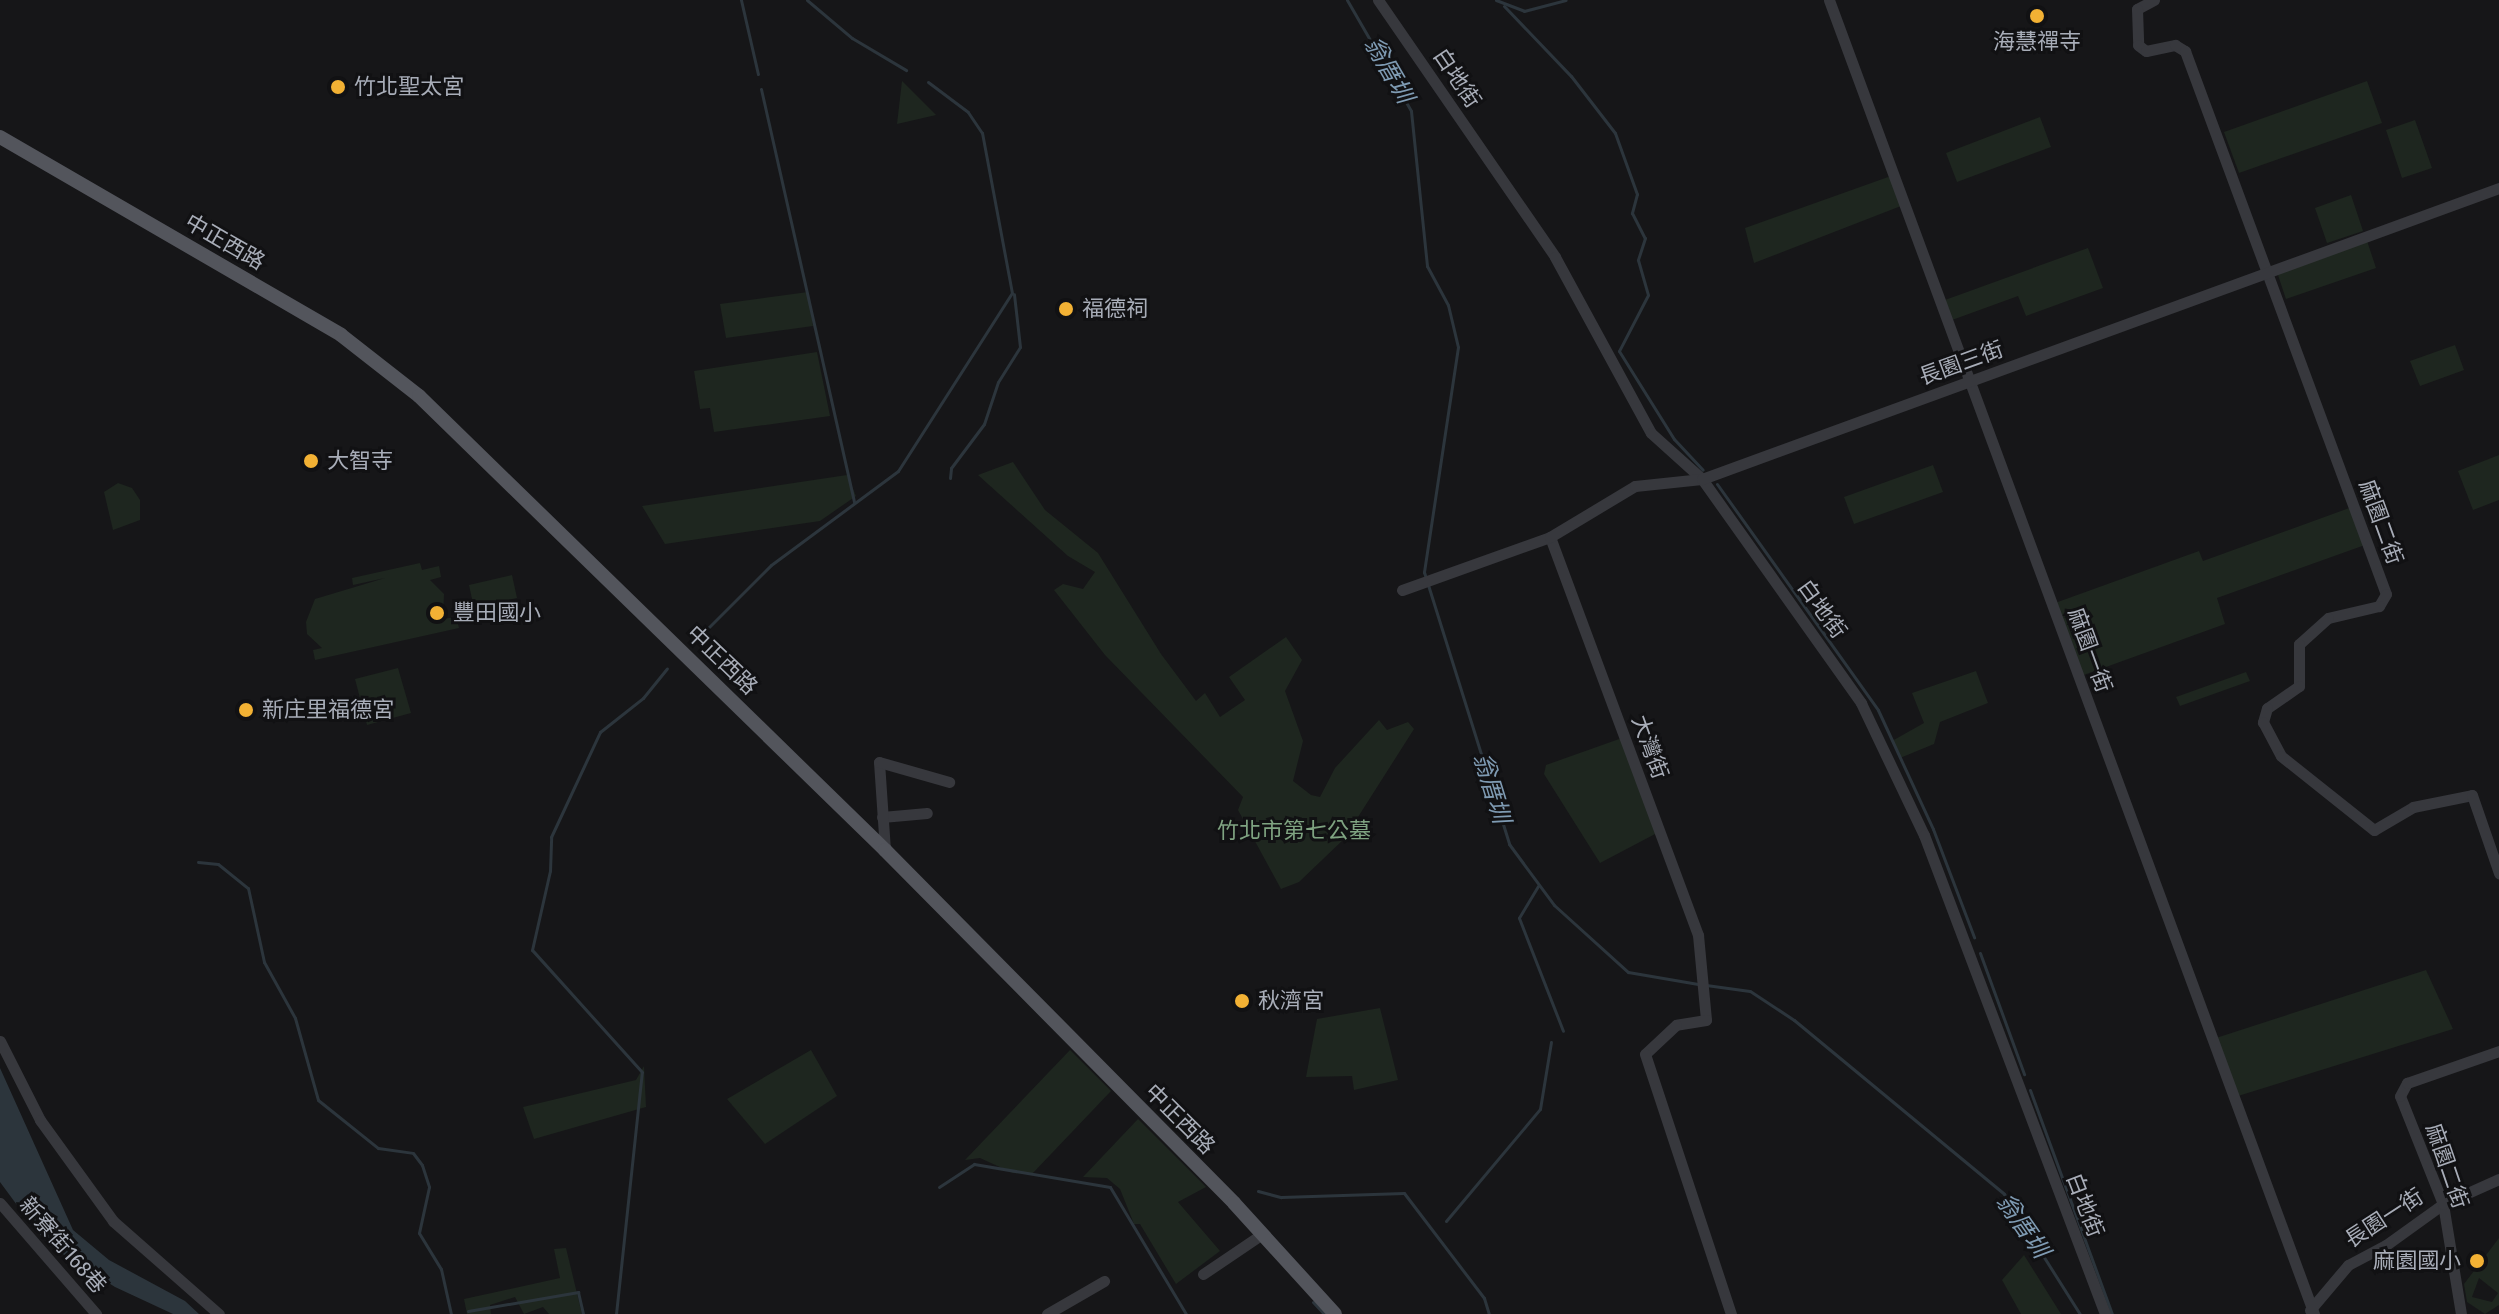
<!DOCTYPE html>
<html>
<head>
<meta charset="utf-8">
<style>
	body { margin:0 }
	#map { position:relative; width:2499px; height:1314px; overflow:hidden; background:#161618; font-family:"Fira Sans Condensed","Noto Sans TC",sans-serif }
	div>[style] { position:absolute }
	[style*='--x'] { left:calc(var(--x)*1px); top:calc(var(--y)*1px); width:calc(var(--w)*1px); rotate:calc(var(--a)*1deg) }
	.green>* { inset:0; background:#1e261f }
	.water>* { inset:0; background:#2c353c }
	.stream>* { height:3px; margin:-1.5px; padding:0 1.5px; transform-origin:1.5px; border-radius:1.5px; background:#2c353c }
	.minor>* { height:11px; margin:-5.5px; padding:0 5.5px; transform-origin:5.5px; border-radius:5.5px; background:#37383d }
	.major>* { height:14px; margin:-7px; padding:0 7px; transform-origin:7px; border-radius:7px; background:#53555c }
	.dots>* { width:22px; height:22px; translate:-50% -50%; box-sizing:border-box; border:4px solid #111113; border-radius:50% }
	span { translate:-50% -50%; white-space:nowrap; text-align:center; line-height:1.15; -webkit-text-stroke:6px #111113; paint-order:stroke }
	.poi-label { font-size:22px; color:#a8adb8 }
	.left { translate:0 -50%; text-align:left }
	.right { translate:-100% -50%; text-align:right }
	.street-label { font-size:22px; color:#a8adb8 }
	.park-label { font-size:22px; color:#7fa381 }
	.water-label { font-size:24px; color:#7f9bb3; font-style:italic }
</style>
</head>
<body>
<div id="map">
	<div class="green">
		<div style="clip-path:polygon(902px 81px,936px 115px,897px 124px)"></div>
		<div style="clip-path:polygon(2367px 81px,2382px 123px,2239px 173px,2224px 132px)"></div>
		<div style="clip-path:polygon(2040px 117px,2051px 147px,1957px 182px,1946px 153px)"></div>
		<div style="clip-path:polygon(2415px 120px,2432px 168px,2402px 178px,2386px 130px)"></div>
		<div style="clip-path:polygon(1891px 176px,1901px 206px,1754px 263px,1745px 228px)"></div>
		<div style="clip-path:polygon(2351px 195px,2363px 231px,2327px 243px,2315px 208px)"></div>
		<div style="clip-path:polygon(2367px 241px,2376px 268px,2286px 299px,2277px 272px)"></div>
		<div style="clip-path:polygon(2088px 248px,2103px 288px,2026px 316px,2018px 296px,1952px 320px,1945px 300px)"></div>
		<div style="clip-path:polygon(808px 292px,813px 326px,726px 338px,720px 304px)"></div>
		<div style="clip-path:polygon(2455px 345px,2464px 370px,2420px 386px,2410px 361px)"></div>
		<div style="clip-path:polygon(817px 352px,830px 416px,714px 432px,710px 408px,700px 409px,694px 371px)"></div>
		<div style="clip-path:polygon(2499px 455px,2499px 500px,2473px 510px,2458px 471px)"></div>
		<div style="clip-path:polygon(1013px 462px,1045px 510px,1098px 553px,1161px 654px,1196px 701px,1205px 693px,1220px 717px,1245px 700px,1229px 677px,1286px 637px,1302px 660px,1285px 691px,1303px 741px,1293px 781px,1311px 795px,1320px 797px,1335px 768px,1379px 720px,1387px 730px,1408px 722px,1414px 729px,1344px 839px,1299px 882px,1281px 889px,1238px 810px,1243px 797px,1105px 655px,1054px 590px,1063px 584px,1083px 589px,1095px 572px,1068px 556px,978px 475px)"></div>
		<div style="clip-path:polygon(1933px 465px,1943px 492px,1854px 524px,1844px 497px)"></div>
		<div style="clip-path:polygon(847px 475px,856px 496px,820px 521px,665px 544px,642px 506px)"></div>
		<div style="clip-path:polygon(118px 483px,132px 488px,140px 500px,140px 520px,113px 530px,104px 492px)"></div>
		<div style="clip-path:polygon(2352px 507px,2365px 545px,2217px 598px,2225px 624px,2081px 676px,2055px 603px,2199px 551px,2203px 561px)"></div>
		<div style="clip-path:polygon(420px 563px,422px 570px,439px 566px,441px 577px,430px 580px,444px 594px,443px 619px,456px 617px,459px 628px,315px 660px,313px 650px,322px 648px,307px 634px,306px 622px,315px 599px,385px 578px,353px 585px,352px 578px)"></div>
		<div style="clip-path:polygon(512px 575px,517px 598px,474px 608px,469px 585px)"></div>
		<div style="clip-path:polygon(398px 668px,411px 713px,367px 725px,355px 679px)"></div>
		<div style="clip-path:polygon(1976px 671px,1988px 703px,1940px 722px,1934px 744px,1900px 758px,1892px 741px,1924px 723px,1912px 693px)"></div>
		<div style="clip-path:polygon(2246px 672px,2250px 681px,2180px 706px,2176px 697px)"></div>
		<div style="clip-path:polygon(1622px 738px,1657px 833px,1600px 863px,1544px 774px,1546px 765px)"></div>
		<div style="clip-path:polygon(2426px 970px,2453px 1029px,2238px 1096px,2216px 1038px)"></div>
		<div style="clip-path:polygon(1380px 1008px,1398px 1080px,1354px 1090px,1352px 1076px,1306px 1077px,1317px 1019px)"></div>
		<div style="clip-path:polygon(811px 1050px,837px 1096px,765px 1144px,727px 1099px)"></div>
		<div style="clip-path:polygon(1070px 1050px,1111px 1091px,1032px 1174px,1013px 1173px,980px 1158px,965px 1160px)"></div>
		<div style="clip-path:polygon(644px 1066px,646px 1107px,534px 1139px,523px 1107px,636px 1080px)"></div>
		<div style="clip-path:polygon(1138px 1119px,1206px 1187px,1178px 1202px,1220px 1251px,1176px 1284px,1140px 1224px,1134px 1224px,1120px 1189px,1107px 1178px,1083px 1177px)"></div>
		<div style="clip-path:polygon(evenodd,2499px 1238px,2499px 1305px,2485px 1314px,2467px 1302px,2464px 1284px,2499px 1238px,2479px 1278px,2498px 1293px,2492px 1302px,2472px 1297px,2479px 1278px)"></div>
		<div style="clip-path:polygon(566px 1248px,582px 1314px,549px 1314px,543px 1307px,524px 1314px,515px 1297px,490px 1305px,491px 1314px,467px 1314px,464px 1299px,560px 1278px,554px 1249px)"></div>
		<div style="clip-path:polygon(2024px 1255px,2061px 1314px,2021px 1314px,2002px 1280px)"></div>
	</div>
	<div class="water">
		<div style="clip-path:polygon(0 1068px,73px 1230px,109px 1260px,185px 1301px,199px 1314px,173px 1314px,115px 1287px,50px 1246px,28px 1220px,0 1182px)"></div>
	</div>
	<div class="stream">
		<div style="--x:741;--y:0;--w:76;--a:77.1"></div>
		<div style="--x:807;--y:0;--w:59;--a:40.2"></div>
		<div style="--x:852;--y:38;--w:63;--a:30.7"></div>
		<div style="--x:1347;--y:0;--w:128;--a:60"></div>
		<div style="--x:1411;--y:111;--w:156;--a:84.1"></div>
		<div style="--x:1427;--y:266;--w:44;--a:61.7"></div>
		<div style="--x:1448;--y:305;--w:43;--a:76.6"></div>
		<div style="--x:1458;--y:347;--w:228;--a:98.6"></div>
		<div style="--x:1424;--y:572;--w:285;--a:72.6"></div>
		<div style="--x:1509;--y:844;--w:76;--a:53.6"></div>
		<div style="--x:1554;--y:905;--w:100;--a:42.2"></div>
		<div style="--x:1628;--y:972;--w:71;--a:9.7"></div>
		<div style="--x:1496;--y:0;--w:30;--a:21"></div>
		<div style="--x:1524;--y:11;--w:43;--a:-14.7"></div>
		<div style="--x:1504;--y:6;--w:97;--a:46.3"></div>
		<div style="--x:1571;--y:76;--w:72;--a:52.3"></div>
		<div style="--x:1615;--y:133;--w:65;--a:70.2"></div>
		<div style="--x:1637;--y:194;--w:20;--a:105"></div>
		<div style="--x:1632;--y:213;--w:28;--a:63"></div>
		<div style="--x:1645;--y:238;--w:23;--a:108"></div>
		<div style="--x:1638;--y:260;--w:36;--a:74"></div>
		<div style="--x:1648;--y:295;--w:63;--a:117.4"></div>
		<div style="--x:1619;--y:351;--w:104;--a:58"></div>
		<div style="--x:1674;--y:439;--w:42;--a:46.9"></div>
		<div style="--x:761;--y:89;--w:424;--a:77.3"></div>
		<div style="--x:950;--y:478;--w:10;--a:-84"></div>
		<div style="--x:951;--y:468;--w:55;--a:-53.1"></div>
		<div style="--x:984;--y:424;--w:44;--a:-71.6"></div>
		<div style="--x:998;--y:382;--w:41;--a:-57.8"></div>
		<div style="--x:1020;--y:347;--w:53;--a:-96.5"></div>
		<div style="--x:1717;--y:484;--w:277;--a:54.5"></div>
		<div style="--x:1878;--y:710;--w:131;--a:65.2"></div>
		<div style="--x:1933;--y:829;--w:116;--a:69.2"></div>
		<div style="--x:695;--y:641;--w:107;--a:-45"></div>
		<div style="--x:771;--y:565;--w:158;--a:-36.5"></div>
		<div style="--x:898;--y:471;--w:211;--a:-57.4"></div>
		<div style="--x:1012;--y:293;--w:163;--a:-100.6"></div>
		<div style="--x:982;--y:133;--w:25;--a:-124"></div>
		<div style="--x:968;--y:112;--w:50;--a:-143.1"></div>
		<div style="--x:198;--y:862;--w:20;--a:6"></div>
		<div style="--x:218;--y:864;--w:38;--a:39"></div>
		<div style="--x:248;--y:888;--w:76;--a:77.8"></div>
		<div style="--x:264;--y:962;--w:64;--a:61"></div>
		<div style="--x:295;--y:1018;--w:85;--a:74.3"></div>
		<div style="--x:318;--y:1100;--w:77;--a:38.7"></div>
		<div style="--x:378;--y:1148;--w:35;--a:8"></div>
		<div style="--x:413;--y:1153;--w:15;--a:53"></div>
		<div style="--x:422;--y:1165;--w:23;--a:72"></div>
		<div style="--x:429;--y:1187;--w:47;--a:102.3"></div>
		<div style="--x:419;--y:1233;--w:42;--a:58.6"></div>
		<div style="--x:441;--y:1269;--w:46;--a:77.5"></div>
		<div style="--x:1538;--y:886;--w:37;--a:121"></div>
		<div style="--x:1519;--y:918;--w:121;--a:68.7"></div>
		<div style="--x:1980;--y:953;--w:129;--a:70"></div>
		<div style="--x:1706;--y:985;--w:44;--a:7.8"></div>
		<div style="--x:1750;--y:991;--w:53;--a:33.4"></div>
		<div style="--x:1794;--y:1020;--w:273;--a:39.6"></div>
		<div style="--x:2004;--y:1194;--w:142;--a:57.7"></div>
		<div style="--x:2030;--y:1090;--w:239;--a:69.9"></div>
		<div style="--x:939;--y:1187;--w:42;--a:-33.3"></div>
		<div style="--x:974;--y:1164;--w:138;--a:9.6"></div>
		<div style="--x:1110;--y:1187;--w:148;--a:59.1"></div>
		<div style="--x:1258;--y:1191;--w:24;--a:15"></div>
		<div style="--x:1281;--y:1197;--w:123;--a:-1.9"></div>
		<div style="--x:1404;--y:1193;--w:132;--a:52.7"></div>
		<div style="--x:1484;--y:1298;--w:17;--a:73"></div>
		<div style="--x:1446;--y:1221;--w:146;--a:-50"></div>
		<div style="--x:1540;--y:1109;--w:68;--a:-80.7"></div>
		<div style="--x:1313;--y:1302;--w:16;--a:47"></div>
		<div style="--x:468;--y:1311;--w:112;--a:-9.8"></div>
		<div style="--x:578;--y:1292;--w:23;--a:77"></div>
		<div style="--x:616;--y:1314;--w:243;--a:-83.9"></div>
		<div style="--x:642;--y:1072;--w:164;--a:-132"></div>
		<div style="--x:532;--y:950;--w:81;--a:-77.2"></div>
		<div style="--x:550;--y:871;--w:34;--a:-88"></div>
		<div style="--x:551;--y:837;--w:116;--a:-65"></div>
		<div style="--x:600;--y:732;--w:55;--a:-38.3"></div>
		<div style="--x:643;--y:698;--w:38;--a:-51"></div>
	</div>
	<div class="minor">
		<div style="--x:1378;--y:0;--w:312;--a:55.4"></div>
		<div style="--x:1555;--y:257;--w:200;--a:61.4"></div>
		<div style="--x:1651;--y:433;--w:69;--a:42"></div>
		<div style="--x:1702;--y:479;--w:275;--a:54.6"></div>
		<div style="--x:1861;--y:703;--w:146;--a:64.5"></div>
		<div style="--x:1924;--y:835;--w:512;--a:69.3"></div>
		<div style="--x:1829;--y:0;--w:1401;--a:69.74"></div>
		<div style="--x:2154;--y:0;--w:19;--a:152"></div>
		<div style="--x:2137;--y:9;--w:36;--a:88"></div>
		<div style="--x:2138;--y:45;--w:10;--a:37"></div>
		<div style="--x:2146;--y:51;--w:30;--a:-12"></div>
		<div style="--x:2175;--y:45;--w:12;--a:31"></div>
		<div style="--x:2185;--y:51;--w:579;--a:69.69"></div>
		<div style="--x:2386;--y:594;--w:14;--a:120"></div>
		<div style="--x:2379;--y:606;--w:52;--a:166.8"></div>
		<div style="--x:2328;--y:618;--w:39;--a:138"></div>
		<div style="--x:2299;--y:644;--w:42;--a:90"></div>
		<div style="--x:2299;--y:686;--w:39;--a:145"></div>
		<div style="--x:2267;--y:708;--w:15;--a:106"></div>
		<div style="--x:2263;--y:722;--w:38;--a:62"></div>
		<div style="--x:2281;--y:756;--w:119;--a:38.5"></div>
		<div style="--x:2374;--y:830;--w:45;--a:-30.5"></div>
		<div style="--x:2413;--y:807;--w:60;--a:-11.5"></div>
		<div style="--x:2472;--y:795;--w:83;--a:70.9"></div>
		<div style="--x:1550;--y:537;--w:425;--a:69.6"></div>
		<div style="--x:1698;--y:935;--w:85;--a:84.6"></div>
		<div style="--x:1706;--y:1020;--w:30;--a:171"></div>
		<div style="--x:1676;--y:1025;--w:42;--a:136.9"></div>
		<div style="--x:1645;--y:1054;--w:274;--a:71.7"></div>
		<div style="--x:1402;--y:590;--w:157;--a:-19.7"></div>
		<div style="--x:1550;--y:537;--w:99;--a:-31"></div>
		<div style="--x:1635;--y:486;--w:67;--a:-6"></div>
		<div style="--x:1702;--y:479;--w:848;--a:-20.06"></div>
		<div style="--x:882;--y:817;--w:45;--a:-5.1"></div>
		<div style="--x:885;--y:850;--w:88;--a:-93.9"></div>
		<div style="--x:879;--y:762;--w:73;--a:15.9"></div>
		<div style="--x:0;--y:1041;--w:89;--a:63.1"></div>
		<div style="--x:40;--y:1120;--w:125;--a:54.1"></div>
		<div style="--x:113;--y:1221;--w:141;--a:41.3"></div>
		<div style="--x:0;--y:1203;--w:147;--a:49.1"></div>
		<div style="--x:1203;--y:1274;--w:71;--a:-34.1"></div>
		<div style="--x:2310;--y:1310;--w:59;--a:-49.8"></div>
		<div style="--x:2348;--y:1265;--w:43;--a:-27.8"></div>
		<div style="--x:2386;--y:1245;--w:70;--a:-35.7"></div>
		<div style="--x:2443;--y:1204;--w:61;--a:-24.1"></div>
		<div style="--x:1047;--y:1314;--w:66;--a:-30.1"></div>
		<div style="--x:2461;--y:1314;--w:111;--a:-99.3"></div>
		<div style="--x:2443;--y:1204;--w:116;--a:-111.7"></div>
		<div style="--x:2400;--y:1096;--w:15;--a:-62"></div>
		<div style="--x:2407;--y:1083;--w:97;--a:-19.2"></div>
	</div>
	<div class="major">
		<div style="--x:0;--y:137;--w:394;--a:30.1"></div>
		<div style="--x:341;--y:335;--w:99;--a:38"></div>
		<div style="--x:419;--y:396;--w:651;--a:44.25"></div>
		<div style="--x:885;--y:850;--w:496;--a:45.3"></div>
		<div style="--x:1234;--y:1203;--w:150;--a:47.7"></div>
	</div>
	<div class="dots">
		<div style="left:2037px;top:16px;background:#f2b134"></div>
		<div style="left:338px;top:87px;background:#f2b134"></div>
		<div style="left:1066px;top:309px;background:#f2b134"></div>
		<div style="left:311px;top:461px;background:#f2b134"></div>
		<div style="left:437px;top:613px;background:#f2b134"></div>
		<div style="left:246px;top:710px;background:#f2b134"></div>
		<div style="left:1242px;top:1001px;background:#f2b134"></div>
		<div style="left:2477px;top:1261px;background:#f2b134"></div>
	</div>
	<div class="poi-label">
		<span style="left:2037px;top:42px">海慧禪寺</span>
		<span class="left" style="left:354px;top:87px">竹北聖太宮</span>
		<span class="left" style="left:1082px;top:309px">福德祠</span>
		<span class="left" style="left:327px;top:461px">大智寺</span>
		<span class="left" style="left:453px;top:613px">豐田國小</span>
		<span class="left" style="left:262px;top:710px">新庄里福德宮</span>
		<span class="left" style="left:1258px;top:1001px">秋濟宮</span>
		<span class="right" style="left:2461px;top:1261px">麻園國小</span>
	</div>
	<div class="street-label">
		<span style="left:1457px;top:78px;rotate:56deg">白地街</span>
		<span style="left:225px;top:242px;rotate:30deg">中正西路</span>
		<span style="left:1961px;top:363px;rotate:-20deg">長園三街</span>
		<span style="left:2381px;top:522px;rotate:70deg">麻園二街</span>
		<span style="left:1822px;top:609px;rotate:54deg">白地街</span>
		<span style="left:2090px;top:650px;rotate:70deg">麻園一街</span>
		<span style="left:722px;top:660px;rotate:44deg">中正西路</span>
		<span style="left:1650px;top:747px;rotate:70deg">大灣街</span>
		<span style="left:1180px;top:1119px;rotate:45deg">中正西路</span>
		<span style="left:2447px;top:1166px;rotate:71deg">麻園二街</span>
		<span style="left:2085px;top:1205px;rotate:69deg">白地街</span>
		<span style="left:2384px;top:1218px;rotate:-33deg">長園一街</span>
		<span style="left:63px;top:1245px;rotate:49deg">新寮街168巷</span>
	</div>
	<div class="park-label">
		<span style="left:1294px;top:831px">竹北市第七公墓</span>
	</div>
	<div class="water-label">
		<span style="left:1388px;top:70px;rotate:60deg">翁厝圳</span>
		<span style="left:1491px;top:788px;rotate:73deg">翁厝圳</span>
		<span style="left:2022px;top:1226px;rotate:55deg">翁厝圳</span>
	</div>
</div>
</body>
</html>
